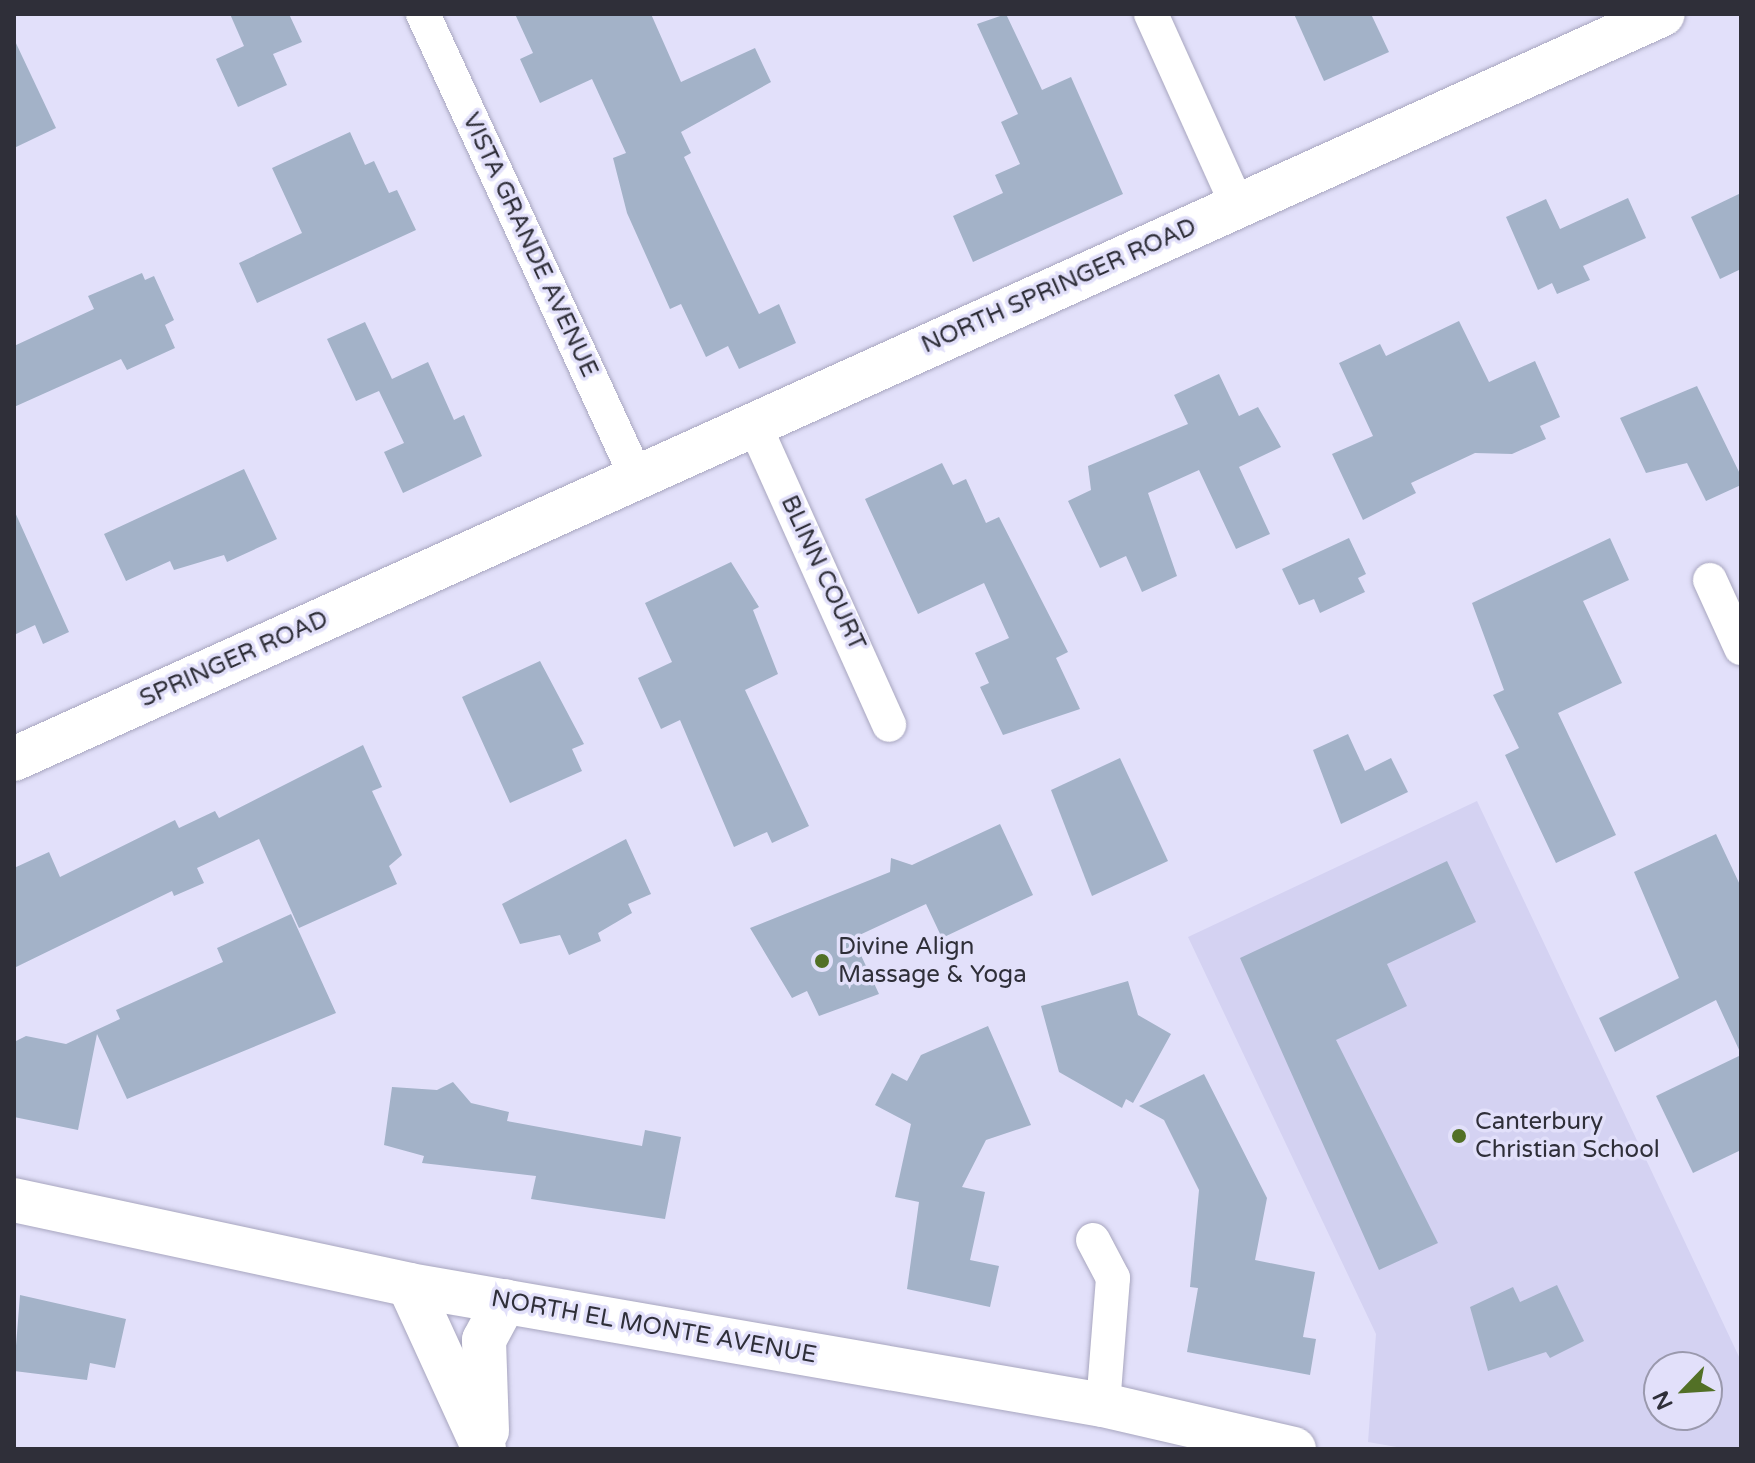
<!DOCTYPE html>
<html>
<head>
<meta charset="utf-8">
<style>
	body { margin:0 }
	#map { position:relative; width:1755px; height:1463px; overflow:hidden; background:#e2e0fa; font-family:"Varela Round",sans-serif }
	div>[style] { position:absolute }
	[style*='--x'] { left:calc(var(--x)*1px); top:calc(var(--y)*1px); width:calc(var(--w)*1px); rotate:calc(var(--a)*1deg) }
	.built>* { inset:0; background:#d4d2f2 }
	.building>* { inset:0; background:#a3b2c8 }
	.roads { filter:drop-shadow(0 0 2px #a8a6bf) drop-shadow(0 0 2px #a8a6bf) }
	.street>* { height:34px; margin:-17px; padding:0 17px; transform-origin:17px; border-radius:17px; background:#fff }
	.secondary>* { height:44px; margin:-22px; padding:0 22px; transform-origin:22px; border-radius:22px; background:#fff }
	.dots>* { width:22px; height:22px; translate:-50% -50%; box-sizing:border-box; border:4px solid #e2e0fa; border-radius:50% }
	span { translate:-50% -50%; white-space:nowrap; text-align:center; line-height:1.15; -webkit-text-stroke:7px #e2e0fa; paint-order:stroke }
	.street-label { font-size:24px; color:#2f2f39 }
	.poi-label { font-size:24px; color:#2f2f39 }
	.left { translate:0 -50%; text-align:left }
	.frame { position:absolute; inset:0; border:16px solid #2f2f39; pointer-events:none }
	.north { position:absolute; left:1643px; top:1351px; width:80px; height:80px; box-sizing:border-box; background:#e2e0fa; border:2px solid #9a99ad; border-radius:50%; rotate:245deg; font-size:22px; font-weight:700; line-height:32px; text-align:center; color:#2f2f39 }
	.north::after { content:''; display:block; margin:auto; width:28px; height:36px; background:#527026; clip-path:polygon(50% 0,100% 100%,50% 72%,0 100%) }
</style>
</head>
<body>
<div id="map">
	<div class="built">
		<div style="clip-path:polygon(evenodd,1477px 801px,1741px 1361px,1741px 1449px,1408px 1449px,1368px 1442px,1376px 1334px,1188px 937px,1477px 801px,1659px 1367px,1707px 1367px,1707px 1415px,1659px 1415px,1659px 1367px)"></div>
	</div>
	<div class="building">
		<div style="clip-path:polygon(230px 14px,289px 14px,302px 42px,273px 54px,287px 85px,238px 107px,216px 59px,244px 46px)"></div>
		<div style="clip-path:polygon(515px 14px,651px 14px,681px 82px,755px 48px,771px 82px,681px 132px,691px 153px,684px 157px,759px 314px,779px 304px,796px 343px,739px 369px,728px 346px,706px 357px,681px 304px,670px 309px,627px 213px,613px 158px,626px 153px,592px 79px,540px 103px,520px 59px,533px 53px)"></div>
		<div style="clip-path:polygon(1006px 14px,1042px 90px,1071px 77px,1123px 194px,973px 262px,953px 216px,1003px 193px,995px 175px,1020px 164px,1001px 122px,1018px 114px,977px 24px)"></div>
		<div style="clip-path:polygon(1294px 14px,1371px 14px,1389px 52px,1324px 81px)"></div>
		<div style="clip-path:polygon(14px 39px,56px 128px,14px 148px)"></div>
		<div style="clip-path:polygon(350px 132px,365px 165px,374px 161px,389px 193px,397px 190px,416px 230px,257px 303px,239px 263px,302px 233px,272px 168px)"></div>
		<div style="clip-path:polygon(1741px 193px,1741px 269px,1720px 279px,1691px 217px)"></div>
		<div style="clip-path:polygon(1628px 198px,1646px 238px,1583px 266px,1590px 280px,1557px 294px,1552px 283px,1538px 290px,1506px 217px,1546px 199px,1560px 229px)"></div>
		<div style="clip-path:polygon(142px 273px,145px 280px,154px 276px,174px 320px,165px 325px,175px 348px,127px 370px,121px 359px,14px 407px,14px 346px,94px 309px,88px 296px)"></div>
		<div style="clip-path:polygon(1459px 321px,1489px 382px,1535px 361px,1560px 417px,1540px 426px,1546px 439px,1512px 454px,1475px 453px,1411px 483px,1416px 493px,1363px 520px,1332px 454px,1373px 436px,1339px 363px,1380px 344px,1386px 356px)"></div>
		<div style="clip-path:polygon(365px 322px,392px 379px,428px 362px,454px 420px,464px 415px,482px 456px,403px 493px,384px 452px,404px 443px,379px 391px,356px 401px,327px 339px)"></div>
		<div style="clip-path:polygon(1219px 374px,1239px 416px,1258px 407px,1281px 447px,1239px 467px,1270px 534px,1236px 549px,1199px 470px,1148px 493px,1177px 576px,1142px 592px,1126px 556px,1100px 568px,1068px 501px,1091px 490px,1088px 466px,1188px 424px,1174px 395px)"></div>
		<div style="clip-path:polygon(1697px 386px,1741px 476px,1741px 485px,1706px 501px,1687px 463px,1646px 473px,1620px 418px)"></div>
		<div style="clip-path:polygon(942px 463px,953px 485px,966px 479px,986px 523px,999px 517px,1068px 652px,1056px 658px,1080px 709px,1003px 735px,980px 687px,989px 683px,975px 653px,1009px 638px,984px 583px,918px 614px,865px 499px)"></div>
		<div style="clip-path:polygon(244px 469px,277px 539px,227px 562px,224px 555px,174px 570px,170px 561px,126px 581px,104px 534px)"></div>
		<div style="clip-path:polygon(14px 510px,69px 632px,43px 644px,35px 625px,14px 635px)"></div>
		<div style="clip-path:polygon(1349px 538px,1366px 574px,1358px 578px,1365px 592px,1320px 613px,1314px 599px,1299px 605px,1282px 569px)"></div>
		<div style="clip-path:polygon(1610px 538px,1629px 580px,1583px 601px,1622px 683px,1558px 713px,1616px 835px,1556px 863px,1505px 755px,1519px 748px,1493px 695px,1504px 690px,1472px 603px)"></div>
		<div style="clip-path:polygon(731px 562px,759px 607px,753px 610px,778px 674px,745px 690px,809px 826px,772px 843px,767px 832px,734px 847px,680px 720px,661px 729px,638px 678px,672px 662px,645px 603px)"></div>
		<div style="clip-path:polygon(540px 661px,584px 744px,572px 749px,582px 771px,510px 803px,462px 697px)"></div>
		<div style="clip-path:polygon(1348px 734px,1365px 771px,1391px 758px,1408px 792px,1341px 824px,1313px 750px)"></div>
		<div style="clip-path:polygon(363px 745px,382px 787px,372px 791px,402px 855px,389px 866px,397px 884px,299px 928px,259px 839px,197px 868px,204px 883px,174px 896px,172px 891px,14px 968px,14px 868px,49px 852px,60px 877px,175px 820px,179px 828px,215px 811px,219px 818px)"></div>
		<div style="clip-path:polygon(1120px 758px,1168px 861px,1092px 896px,1051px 790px)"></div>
		<div style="clip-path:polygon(1000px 824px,1033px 895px,942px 938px,926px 904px,853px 938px,879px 994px,819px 1016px,807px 991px,792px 998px,750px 928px,890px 872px,891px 858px,912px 865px)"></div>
		<div style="clip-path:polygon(1716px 834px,1741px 887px,1741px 1054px,1716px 1000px,1615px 1052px,1599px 1018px,1679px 978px,1634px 872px)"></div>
		<div style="clip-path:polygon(626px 839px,651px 894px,628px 904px,632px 913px,598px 933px,601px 941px,569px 955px,560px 935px,520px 944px,502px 904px)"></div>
		<div style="clip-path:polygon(1447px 861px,1476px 922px,1387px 964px,1407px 1006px,1336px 1040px,1438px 1243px,1379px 1270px,1240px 958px)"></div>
		<div style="clip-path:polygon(291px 914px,336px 1013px,127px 1099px,97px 1034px,78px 1130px,14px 1117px,14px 1042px,26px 1036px,66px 1044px,120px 1019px,116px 1010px,223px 962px,217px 948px)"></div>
		<div style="clip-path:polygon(1128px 981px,1138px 1015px,1171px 1034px,1133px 1103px,1126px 1099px,1122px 1108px,1059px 1072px,1041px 1006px)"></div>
		<div style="clip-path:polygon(988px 1026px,1031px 1125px,986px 1140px,962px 1187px,985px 1192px,970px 1260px,999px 1266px,990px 1307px,907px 1289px,919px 1202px,895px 1197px,911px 1124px,875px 1105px,892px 1073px,907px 1081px,921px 1055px)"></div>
		<div style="clip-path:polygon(1741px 1055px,1741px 1150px,1693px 1173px,1656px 1096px)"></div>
		<div style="clip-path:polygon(1204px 1074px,1267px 1198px,1255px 1260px,1315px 1272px,1303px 1337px,1316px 1339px,1310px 1375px,1187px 1352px,1198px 1288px,1190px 1287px,1199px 1190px,1164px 1120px,1139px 1106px)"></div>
		<div style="clip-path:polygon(453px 1082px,471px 1103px,509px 1112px,507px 1121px,642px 1146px,645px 1130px,681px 1137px,665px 1219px,531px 1199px,536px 1176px,422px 1163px,424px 1156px,384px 1145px,392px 1087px,437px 1090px)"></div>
		<div style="clip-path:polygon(1557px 1285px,1584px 1341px,1550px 1358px,1546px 1352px,1488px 1371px,1470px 1307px,1513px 1287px,1520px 1302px)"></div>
		<div style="clip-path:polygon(20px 1295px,126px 1319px,115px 1368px,90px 1363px,87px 1380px,14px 1371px)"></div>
	</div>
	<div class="roads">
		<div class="street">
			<div style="--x:423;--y:14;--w:509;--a:65.25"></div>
			<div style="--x:1151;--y:14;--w:212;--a:65.7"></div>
			<div style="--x:753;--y:422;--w:332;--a:65.8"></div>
			<div style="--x:1710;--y:580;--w:75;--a:65.5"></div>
			<div style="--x:1093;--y:1240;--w:43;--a:62.2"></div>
			<div style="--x:1113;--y:1278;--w:127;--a:94.5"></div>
		</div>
		<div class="secondary">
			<div style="--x:14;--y:759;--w:1809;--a:-24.31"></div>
			<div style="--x:14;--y:1200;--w:404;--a:12.1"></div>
			<div style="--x:409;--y:1285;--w:704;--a:9.81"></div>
			<div style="--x:1103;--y:1405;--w:196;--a:13"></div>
			<div style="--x:409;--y:1285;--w:180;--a:65.4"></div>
			<div style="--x:487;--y:1431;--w:91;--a:-91.9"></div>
			<div style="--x:484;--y:1340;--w:44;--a:-61.7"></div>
		</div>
	</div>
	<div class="dots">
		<div style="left:822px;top:961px;background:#527026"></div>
		<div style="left:1459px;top:1136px;background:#527026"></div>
	</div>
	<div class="street-label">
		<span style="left:530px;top:245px;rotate:65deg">VISTA GRANDE AVENUE</span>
		<span style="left:1059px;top:286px;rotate:-24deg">NORTH SPRINGER ROAD</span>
		<span style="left:823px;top:573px;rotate:65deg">BLINN COURT</span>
		<span style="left:234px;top:659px;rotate:-24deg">SPRINGER ROAD</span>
		<span style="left:654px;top:1327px;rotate:10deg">NORTH EL MONTE AVENUE</span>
	</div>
	<div class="poi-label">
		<span class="left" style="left:838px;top:961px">Divine Align<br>Massage &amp; Yoga</span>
		<span class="left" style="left:1475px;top:1136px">Canterbury<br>Christian School</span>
	</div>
	<div class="frame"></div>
	<div class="north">N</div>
</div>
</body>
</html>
